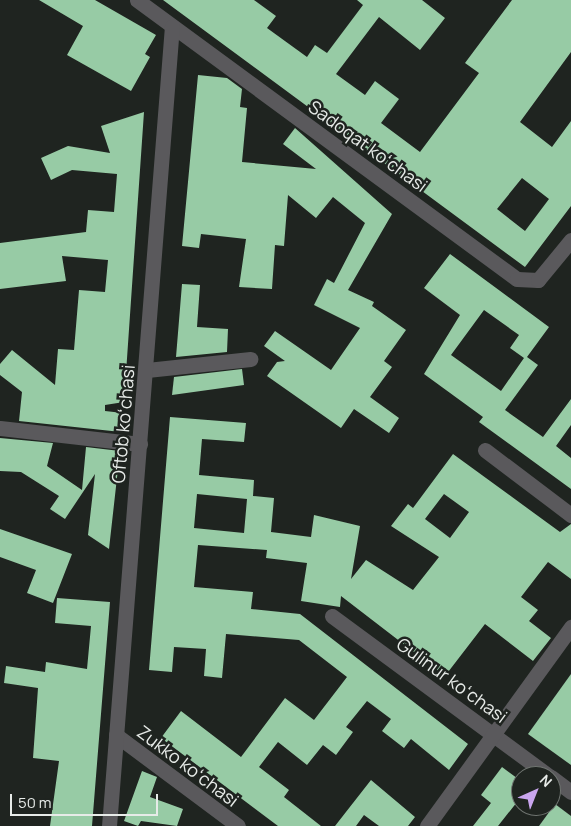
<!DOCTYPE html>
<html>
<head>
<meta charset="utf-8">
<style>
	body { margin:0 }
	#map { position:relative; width:571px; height:826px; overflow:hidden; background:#1f2420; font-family:Manrope,sans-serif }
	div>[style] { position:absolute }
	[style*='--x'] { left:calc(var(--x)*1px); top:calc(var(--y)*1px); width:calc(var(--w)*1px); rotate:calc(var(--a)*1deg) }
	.building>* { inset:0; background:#97cba5 }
	.street>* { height:15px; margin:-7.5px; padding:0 7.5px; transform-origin:7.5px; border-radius:7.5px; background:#5a595c }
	span { translate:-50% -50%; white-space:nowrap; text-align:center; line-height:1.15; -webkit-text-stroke:5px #1f2420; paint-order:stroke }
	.street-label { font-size:18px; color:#e7ebe8 }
	.north { position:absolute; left:511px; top:766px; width:50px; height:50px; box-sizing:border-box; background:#1f2420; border:1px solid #6f7470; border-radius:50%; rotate:44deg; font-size:14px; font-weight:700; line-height:20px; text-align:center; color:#e7ebe8 }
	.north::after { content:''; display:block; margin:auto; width:18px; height:22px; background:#c9a5ee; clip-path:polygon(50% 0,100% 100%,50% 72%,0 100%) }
	.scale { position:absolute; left:10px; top:794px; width:148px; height:22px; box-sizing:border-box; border:2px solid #e7ebe8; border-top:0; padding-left:6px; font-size:15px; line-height:18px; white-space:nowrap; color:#e7ebe8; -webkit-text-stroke:4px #1f2420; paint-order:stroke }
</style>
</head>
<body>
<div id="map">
	<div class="building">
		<div style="clip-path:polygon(39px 0,95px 0,156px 35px,145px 54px,150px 57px,131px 91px,67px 55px,83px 26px)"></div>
		<div style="clip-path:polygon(evenodd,163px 0,254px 0,276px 16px,267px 28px,307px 57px,315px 45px,327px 53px,363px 5px,357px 0,422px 0,445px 18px,420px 50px,379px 17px,336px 74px,365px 95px,375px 81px,399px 99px,381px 123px,420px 152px,479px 73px,465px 63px,512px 0,571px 0,571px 52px,520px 122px,552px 147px,571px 121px,571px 206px,525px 267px,163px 0,522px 178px,549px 199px,525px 231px,497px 209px,522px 178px)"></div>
		<div style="clip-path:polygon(198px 75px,227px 78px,242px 89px,240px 107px,247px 108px,242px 162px,316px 169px,283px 144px,295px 128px,392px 214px,348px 290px,374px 302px,372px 306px,406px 330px,384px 361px,392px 367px,370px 397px,399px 418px,389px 433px,354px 409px,341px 428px,267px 376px,277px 362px,285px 361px,264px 346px,275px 331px,331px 370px,360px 328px,314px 305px,327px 279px,334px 283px,365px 223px,333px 197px,316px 218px,288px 195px,284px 246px,275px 245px,272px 289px,239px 287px,246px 239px,201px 234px,199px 248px,182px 246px)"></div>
		<div style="clip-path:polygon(144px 112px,124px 402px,105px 405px,105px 411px,123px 413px,121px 432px,19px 421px,22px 392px,0 375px,0 364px,12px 350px,55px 385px,58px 349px,74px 350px,79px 290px,105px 292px,108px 260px,62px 256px,66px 281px,0 289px,0 243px,86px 232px,88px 210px,114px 212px,117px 174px,72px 170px,51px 180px,41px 158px,68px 146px,110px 153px,101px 126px)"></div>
		<div style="clip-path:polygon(evenodd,450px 254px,549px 327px,527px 357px,538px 365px,505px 410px,543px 437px,571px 399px,571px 425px,556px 446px,571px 458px,571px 489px,479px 422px,483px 417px,424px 374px,460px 315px,424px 288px,450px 254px,484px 310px,519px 335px,510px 348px,524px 358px,501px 391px,451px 355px,484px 310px)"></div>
		<div style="clip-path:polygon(182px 284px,200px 285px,197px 327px,228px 329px,227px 352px,176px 357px)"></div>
		<div style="clip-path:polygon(242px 369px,244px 385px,172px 395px,174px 377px)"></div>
		<div style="clip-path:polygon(evenodd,170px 417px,246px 423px,244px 442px,202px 439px,199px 475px,254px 480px,253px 496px,274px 498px,271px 532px,311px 537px,314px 515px,360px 526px,351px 579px,366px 560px,413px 590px,439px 557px,391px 526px,408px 504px,413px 508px,453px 454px,560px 532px,571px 524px,571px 579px,548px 562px,521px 597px,538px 610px,529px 621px,551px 638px,533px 661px,485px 624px,445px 676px,341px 596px,340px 607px,301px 601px,307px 563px,266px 558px,267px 550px,198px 545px,194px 587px,253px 592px,251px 609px,300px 614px,468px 744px,449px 770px,411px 739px,404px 748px,382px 731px,391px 719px,367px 701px,346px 727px,353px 732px,336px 755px,323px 745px,307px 765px,278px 742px,259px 767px,289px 790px,284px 797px,321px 826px,278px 826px,161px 738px,181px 711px,241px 757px,285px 698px,314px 720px,347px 677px,299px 640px,226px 634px,222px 678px,204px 676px,206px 649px,174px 647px,172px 672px,149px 670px,170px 417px,197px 494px,247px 499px,244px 533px,194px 528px,197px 494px,170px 417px,444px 494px,469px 512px,450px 538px,425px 519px,444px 494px)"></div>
		<div style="clip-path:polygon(0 438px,53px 443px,47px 466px,82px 490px,86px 447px,120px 451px,109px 549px,88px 535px,95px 474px,65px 519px,50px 509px,59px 496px,21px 472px,0 471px)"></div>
		<div style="clip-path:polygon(0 529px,72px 554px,53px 603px,27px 593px,36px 570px,0 557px)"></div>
		<div style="clip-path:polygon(57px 598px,110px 602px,92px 826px,50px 826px,59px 761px,33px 758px,38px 688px,4px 683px,6px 666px,45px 672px,46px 662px,87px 669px,91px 626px,55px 623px)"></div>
		<div style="clip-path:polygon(571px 674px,571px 765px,528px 734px)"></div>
		<div style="clip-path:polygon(502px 767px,521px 781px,521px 797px,498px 826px,473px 826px,491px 803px,481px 795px)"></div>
		<div style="clip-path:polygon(142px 771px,157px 777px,150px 797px,183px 809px,177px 826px,141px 821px,138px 826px,124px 821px)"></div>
		<div style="clip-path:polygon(371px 780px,415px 817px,408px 826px,379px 826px,364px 815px,356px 826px,335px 826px)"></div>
		<div style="clip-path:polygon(555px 804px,571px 816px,571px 826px,539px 826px)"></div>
	</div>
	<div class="street">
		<div style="--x:137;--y:0;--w:471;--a:36.3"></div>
		<div style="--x:517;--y:279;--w:21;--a:3"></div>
		<div style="--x:538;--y:280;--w:52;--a:-50.5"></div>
		<div style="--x:147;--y:370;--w:104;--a:-6.1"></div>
		<div style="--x:0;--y:428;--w:141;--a:6.5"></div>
		<div style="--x:485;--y:450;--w:108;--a:37.1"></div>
		<div style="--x:332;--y:616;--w:270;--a:36.4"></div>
		<div style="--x:116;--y:735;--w:152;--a:36.7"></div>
		<div style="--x:551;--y:777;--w:25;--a:37"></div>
		<div style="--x:109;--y:826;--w:802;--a:-85.5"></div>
		<div style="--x:427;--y:826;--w:246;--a:-54.1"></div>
	</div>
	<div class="street-label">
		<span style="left:368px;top:146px;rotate:36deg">Sadoqat koʻchasi</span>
		<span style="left:123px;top:424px;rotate:-85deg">Oftob koʻchasi</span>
		<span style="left:452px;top:680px;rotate:36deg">Gulinur koʻchasi</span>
		<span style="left:188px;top:766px;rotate:37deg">Zukko koʻchasi</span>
	</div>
	<div class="north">N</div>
	<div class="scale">50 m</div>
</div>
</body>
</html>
